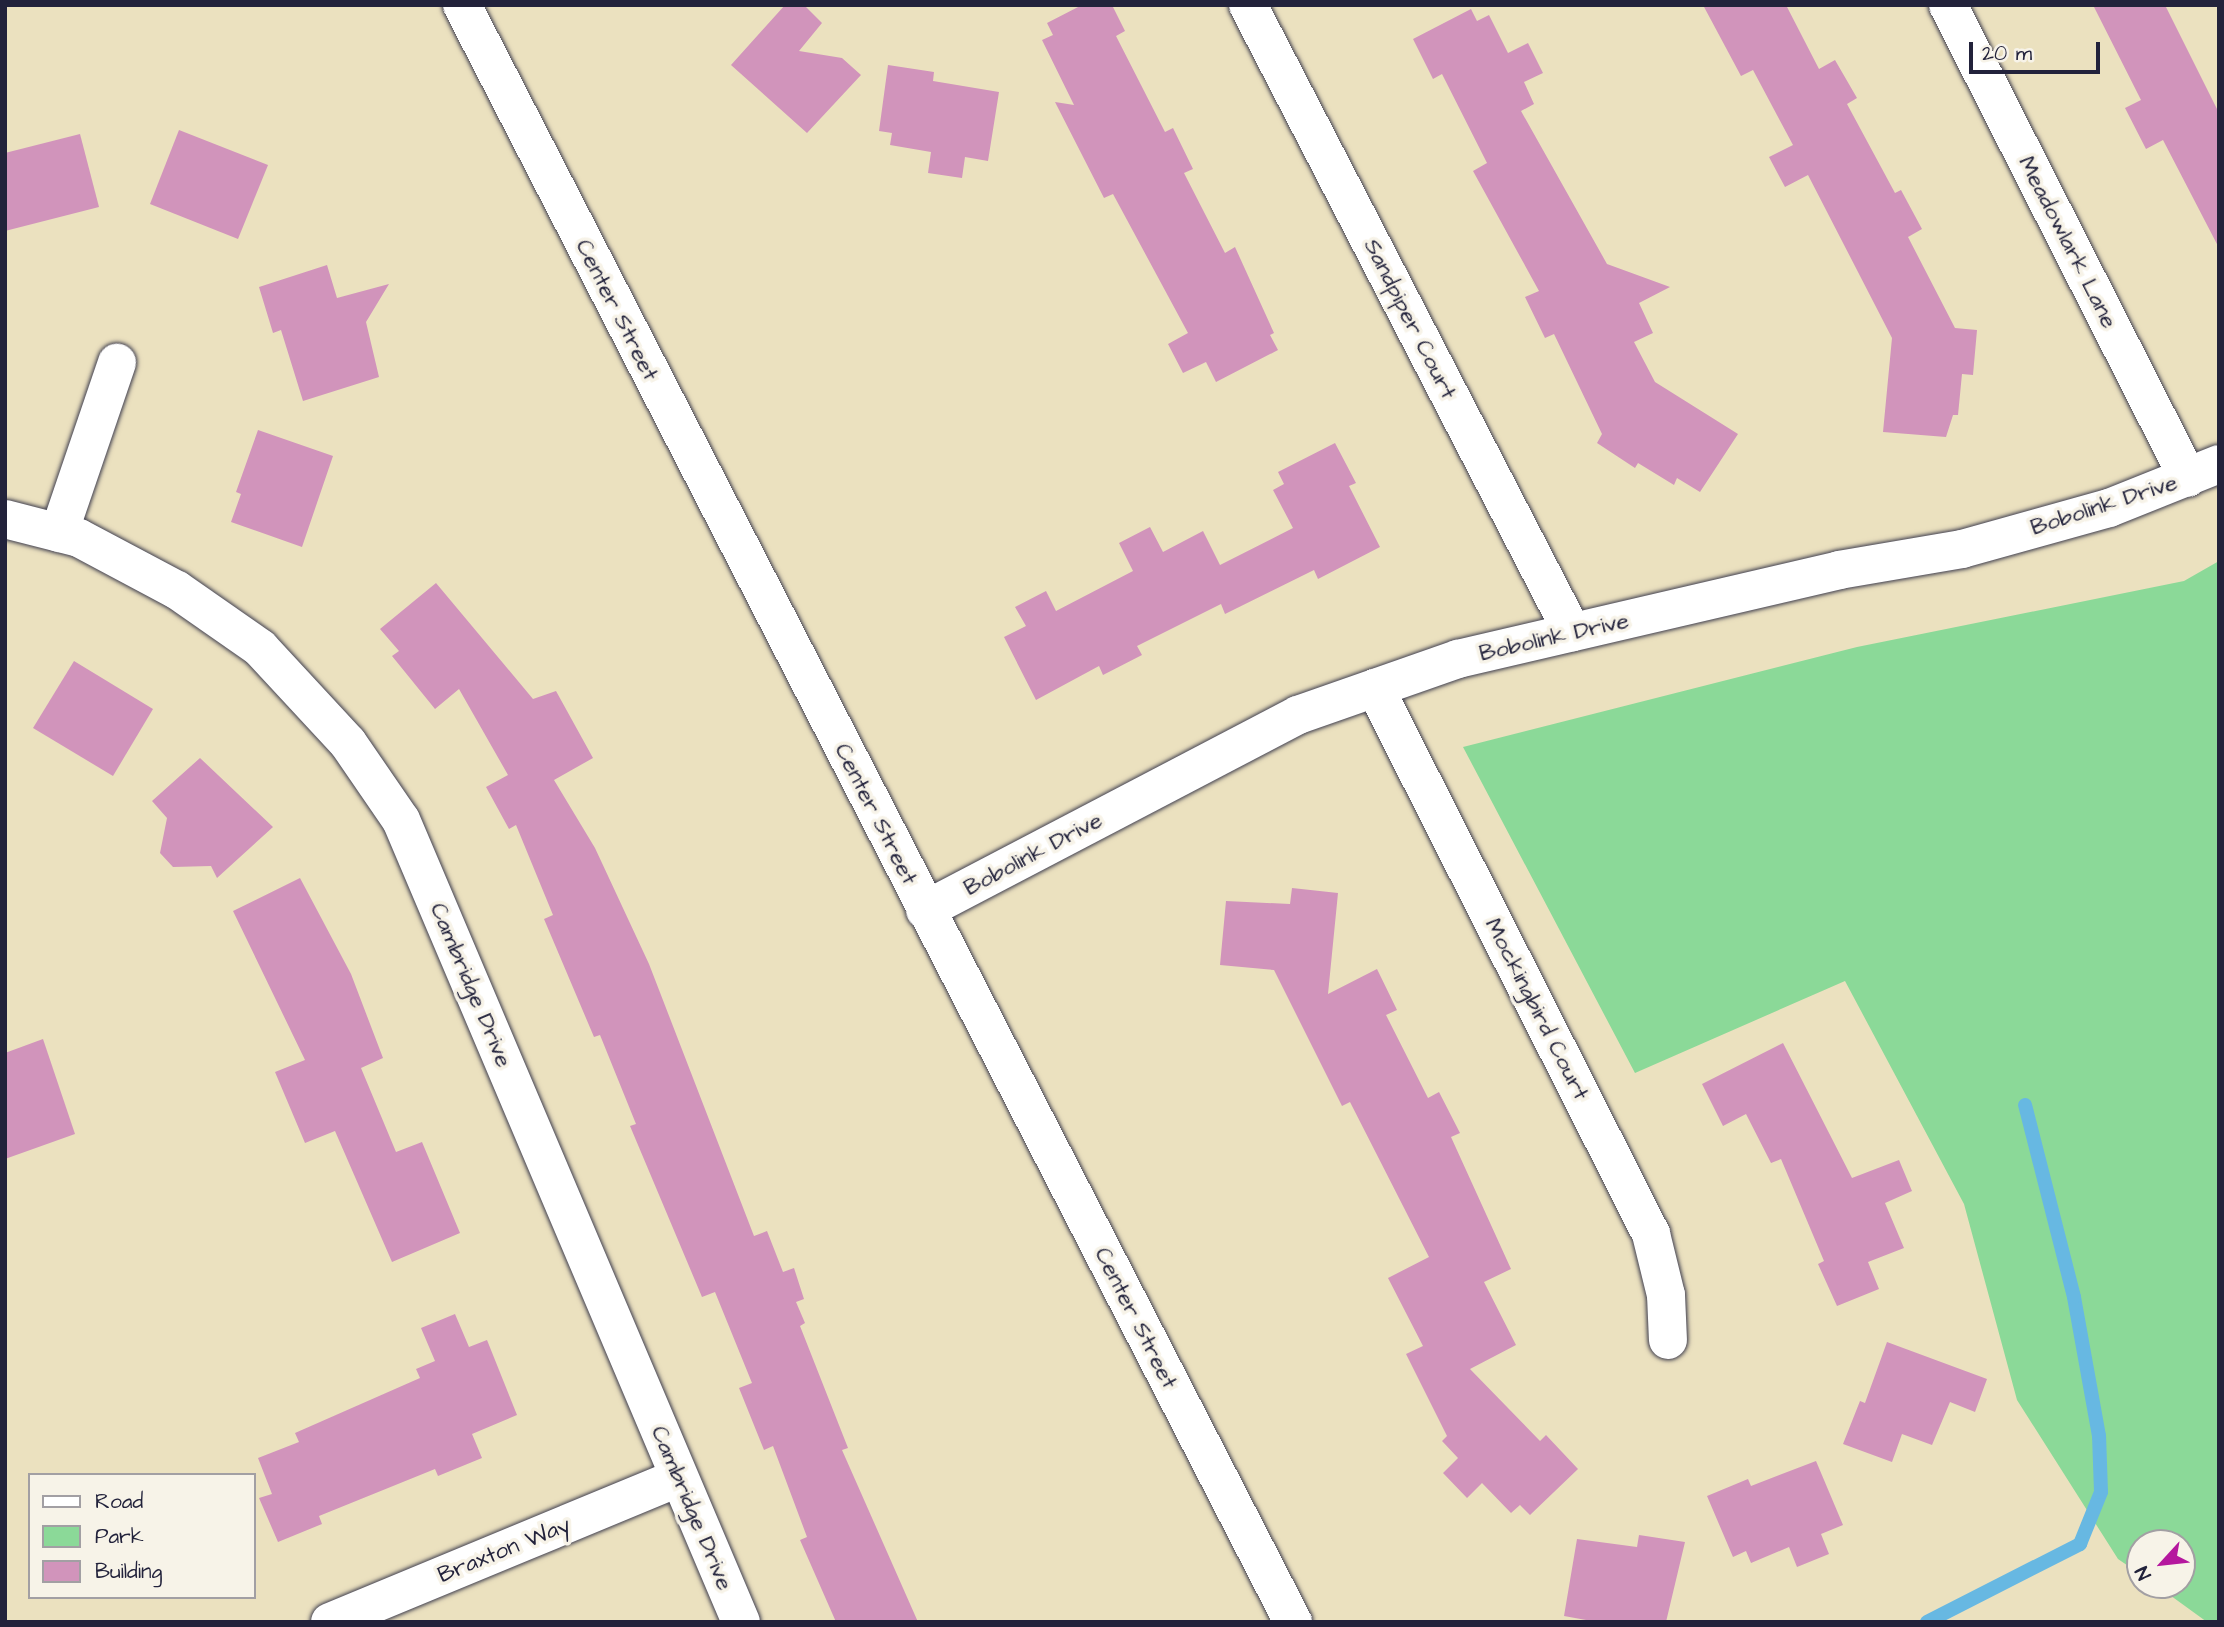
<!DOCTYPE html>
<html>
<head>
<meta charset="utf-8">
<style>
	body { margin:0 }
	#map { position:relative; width:2224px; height:1627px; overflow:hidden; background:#ebe1bf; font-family:"Architects Daughter",sans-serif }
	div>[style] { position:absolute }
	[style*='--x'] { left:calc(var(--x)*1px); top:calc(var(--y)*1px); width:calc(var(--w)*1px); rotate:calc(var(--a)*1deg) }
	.green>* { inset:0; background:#8bd998 }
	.stream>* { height:14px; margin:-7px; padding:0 7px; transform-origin:7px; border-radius:7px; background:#67b8e2 }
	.building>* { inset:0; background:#d194bb }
	.roads { filter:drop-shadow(0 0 2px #403f4f) drop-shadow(0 0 2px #403f4f) }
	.minor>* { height:38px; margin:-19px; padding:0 19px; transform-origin:19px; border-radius:19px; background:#fff }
	.tertiary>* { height:38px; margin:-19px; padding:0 19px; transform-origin:19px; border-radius:19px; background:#fff }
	span { translate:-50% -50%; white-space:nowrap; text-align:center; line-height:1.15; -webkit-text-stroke:7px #f7f3e8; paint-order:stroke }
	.street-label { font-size:23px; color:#22223b }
	.frame { position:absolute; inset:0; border:7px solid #22223b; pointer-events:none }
	.legend { position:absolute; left:28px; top:1473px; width:228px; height:126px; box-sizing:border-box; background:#f7f3e8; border:2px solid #a29fa3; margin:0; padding:9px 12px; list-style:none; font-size:21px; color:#22223b }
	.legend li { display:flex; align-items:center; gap:14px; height:35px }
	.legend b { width:35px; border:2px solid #a29fa3 }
	.north { position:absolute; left:2126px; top:1529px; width:70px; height:70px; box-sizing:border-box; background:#f7f3e8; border:2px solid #a29fa3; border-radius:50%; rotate:243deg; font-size:19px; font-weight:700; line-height:28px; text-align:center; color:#22223b }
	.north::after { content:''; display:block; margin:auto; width:24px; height:32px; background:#b5179e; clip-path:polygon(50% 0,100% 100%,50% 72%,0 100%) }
	.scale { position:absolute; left:1969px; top:42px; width:131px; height:32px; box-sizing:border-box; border:4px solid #22223b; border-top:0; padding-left:9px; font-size:21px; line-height:24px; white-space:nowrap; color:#22223b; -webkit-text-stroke:5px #f7f3e8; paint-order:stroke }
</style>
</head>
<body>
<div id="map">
	<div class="green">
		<div style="clip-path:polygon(2219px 561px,2219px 1622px,2207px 1622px,2156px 1585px,2182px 1585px,2182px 1543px,2140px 1543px,2140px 1574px,2118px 1559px,2017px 1400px,1964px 1204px,1845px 981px,1635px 1073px,1463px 747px,1857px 647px,2184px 581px)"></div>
	</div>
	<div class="stream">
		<div style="--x:1927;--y:1622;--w:172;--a:-27"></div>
		<div style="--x:2080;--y:1544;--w:56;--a:-68"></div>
		<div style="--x:2101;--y:1492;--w:56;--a:-92"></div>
		<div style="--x:2099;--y:1436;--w:141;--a:-100.2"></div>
		<div style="--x:2074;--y:1297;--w:198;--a:-104.3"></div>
	</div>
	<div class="building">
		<div style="clip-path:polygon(785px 5px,804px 5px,822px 23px,799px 51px,842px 58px,861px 75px,807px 133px,731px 65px)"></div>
		<div style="clip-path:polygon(1082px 5px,1112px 5px,1125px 31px,1116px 36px,1165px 132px,1173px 128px,1193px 169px,1184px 173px,1225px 253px,1235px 247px,1274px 333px,1270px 335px,1278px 350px,1216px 382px,1206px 362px,1183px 373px,1168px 344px,1188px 333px,1113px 194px,1104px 198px,1055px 102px,1074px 105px,1042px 40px,1053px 35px,1047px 23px)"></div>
		<div style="clip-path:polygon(1703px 5px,1786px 5px,1819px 69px,1835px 60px,1857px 98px,1847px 104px,1895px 193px,1901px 190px,1922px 229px,1908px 237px,1955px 328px,1977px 330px,1973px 375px,1962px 374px,1958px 415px,1953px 415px,1946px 437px,1883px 432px,1892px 338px,1808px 175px,1785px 187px,1769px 157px,1793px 145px,1753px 70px,1741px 76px)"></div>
		<div style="clip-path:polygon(2093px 5px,2165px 5px,2219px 113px,2219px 248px,2163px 140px,2146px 149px,2125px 108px,2141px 100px)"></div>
		<div style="clip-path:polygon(1471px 9px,1477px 21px,1489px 15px,1508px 53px,1528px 43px,1543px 73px,1524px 82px,1534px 104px,1521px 111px,1607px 264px,1670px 287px,1639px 303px,1653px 333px,1634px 342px,1655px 382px,1738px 434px,1700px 492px,1677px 478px,1674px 485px,1638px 463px,1635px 468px,1597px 443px,1602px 434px,1554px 334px,1545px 338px,1525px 297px,1539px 291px,1473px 171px,1487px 163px,1442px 74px,1433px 79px,1413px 39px)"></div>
		<div style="clip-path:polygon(888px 65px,934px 72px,933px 81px,999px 92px,988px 161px,965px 157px,962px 178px,928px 173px,931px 152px,890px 145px,892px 133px,879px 131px)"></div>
		<div style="clip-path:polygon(179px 130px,268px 165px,238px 239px,150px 204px)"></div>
		<div style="clip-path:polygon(80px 134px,99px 207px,5px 231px,5px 153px)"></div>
		<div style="clip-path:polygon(327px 265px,337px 298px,389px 284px,366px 322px,379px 377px,303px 401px,281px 330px,273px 333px,259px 287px)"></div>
		<div style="clip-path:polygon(258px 430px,333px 456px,302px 547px,231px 522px,241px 494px,236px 492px)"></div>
		<div style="clip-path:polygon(1335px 443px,1356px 483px,1349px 486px,1380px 547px,1318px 579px,1314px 570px,1225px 614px,1221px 604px,1137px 646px,1142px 655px,1103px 675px,1099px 666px,1036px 700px,1004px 637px,1026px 626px,1015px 607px,1046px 591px,1056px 611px,1133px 571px,1119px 543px,1150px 527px,1163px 552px,1203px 531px,1220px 565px,1293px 528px,1273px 490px,1284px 484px,1278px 472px)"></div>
		<div style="clip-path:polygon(436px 583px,533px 699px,556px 691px,593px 758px,554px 780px,595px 848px,649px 964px,754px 1236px,767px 1231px,783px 1272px,794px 1268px,804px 1299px,796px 1302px,805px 1323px,800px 1326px,848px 1448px,842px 1450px,918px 1622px,836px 1622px,800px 1540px,807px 1537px,773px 1446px,764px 1450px,739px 1388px,752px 1383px,715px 1292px,702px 1297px,630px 1126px,636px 1124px,600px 1035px,594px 1037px,544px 919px,553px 915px,516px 825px,509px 829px,486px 787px,508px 775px,459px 689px,435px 709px,392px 656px,399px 651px,380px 629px)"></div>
		<div style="clip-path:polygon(74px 661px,153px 709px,113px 776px,33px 728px)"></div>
		<div style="clip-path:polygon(200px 758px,273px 827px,217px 878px,211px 866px,173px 867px,160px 853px,167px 818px,152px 801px)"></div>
		<div style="clip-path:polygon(300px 878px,351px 974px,383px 1058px,361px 1068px,396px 1152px,422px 1142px,460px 1233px,392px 1262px,335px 1131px,305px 1143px,275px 1072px,305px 1060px,233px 911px)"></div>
		<div style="clip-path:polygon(1292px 888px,1338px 893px,1328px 994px,1377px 969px,1397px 1010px,1386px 1015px,1428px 1098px,1439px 1092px,1460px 1133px,1451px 1137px,1511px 1269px,1484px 1282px,1516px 1345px,1470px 1369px,1540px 1441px,1546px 1435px,1578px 1469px,1530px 1515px,1520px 1505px,1511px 1513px,1482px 1483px,1467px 1498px,1443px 1473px,1458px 1458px,1442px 1441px,1447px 1436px,1406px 1354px,1423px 1346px,1388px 1278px,1429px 1257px,1350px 1102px,1342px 1106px,1274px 970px,1220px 965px,1226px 901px,1290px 904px)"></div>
		<div style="clip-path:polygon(43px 1039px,75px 1134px,5px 1159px,5px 1053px)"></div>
		<div style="clip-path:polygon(1783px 1043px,1852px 1178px,1899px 1160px,1912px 1191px,1885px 1203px,1904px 1248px,1868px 1262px,1879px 1289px,1837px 1306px,1818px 1264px,1824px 1261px,1781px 1159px,1771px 1163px,1746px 1114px,1723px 1126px,1702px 1084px)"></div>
		<div style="clip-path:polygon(455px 1314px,469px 1347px,487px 1340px,517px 1415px,472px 1434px,482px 1458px,438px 1476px,435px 1469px,319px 1516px,322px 1524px,278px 1542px,259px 1498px,272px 1494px,258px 1458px,299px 1442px,295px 1433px,420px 1378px,416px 1369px,435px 1361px,421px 1328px)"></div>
		<div style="clip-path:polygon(1887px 1342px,1987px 1379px,1975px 1412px,1950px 1402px,1932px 1445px,1902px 1434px,1892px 1462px,1843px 1444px,1860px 1401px,1865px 1403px)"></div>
		<div style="clip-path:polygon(1816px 1461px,1843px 1525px,1821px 1534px,1829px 1554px,1797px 1567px,1789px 1547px,1751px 1563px,1746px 1551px,1733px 1557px,1707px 1496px,1748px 1479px,1751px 1486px)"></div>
		<div style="clip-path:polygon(1639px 1535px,1685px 1542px,1666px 1622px,1597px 1622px,1564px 1616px,1577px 1539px,1637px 1547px)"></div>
	</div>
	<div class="roads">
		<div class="minor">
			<div style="--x:1248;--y:5;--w:706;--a:62.67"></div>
			<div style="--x:1948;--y:5;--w:530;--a:63.1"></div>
			<div style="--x:5;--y:519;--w:76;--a:14.4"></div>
			<div style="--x:79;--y:538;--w:111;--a:28"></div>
			<div style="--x:177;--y:590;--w:101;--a:34.9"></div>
			<div style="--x:260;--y:648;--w:129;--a:47.2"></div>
			<div style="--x:348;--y:743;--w:93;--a:55.5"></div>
			<div style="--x:401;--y:820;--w:871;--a:67.03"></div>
			<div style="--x:59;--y:533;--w:180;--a:-71.2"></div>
			<div style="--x:1375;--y:688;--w:612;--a:63.18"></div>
			<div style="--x:1651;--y:1234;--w:63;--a:76.2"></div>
			<div style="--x:1666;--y:1295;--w:45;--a:87.5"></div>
			<div style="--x:925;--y:910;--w:421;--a:-27.6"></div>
			<div style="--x:1298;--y:715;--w:170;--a:-19.3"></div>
			<div style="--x:1458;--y:659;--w:391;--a:-13.1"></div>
			<div style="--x:1839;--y:570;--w:125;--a:-9.7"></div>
			<div style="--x:1962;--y:549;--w:153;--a:-15.6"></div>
			<div style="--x:2109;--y:508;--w:118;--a:-21.8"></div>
			<div style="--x:330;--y:1622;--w:377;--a:-22.5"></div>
		</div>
		<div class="tertiary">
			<div style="--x:462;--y:5;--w:1818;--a:62.8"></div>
		</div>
	</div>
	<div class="street-label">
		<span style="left:2068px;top:242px;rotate:63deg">Meadowlark Lane</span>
		<span style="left:617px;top:310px;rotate:63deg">Center Street</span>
		<span style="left:1410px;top:319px;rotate:63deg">Sandpiper Court</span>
		<span style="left:2104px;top:505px;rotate:-18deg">Bobolink Drive</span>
		<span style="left:1554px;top:637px;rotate:-13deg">Bobolink Drive</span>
		<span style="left:876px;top:814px;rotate:63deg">Center Street</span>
		<span style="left:1033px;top:854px;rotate:-28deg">Bobolink Drive</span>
		<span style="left:471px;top:985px;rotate:67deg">Cambridge Drive</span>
		<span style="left:1537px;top:1009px;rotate:63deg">Mockingbird Court</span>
		<span style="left:1136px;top:1318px;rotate:63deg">Center Street</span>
		<span style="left:692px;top:1508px;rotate:67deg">Cambridge Drive</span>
		<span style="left:504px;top:1550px;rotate:-22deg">Braxton Way</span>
	</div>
	<div class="frame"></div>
	<ul class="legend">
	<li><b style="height:9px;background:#fff"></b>Road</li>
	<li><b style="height:19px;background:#8bd998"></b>Park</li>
	<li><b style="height:19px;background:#d194bb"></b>Building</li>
	</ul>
	<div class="north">N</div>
	<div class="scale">20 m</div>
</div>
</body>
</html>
